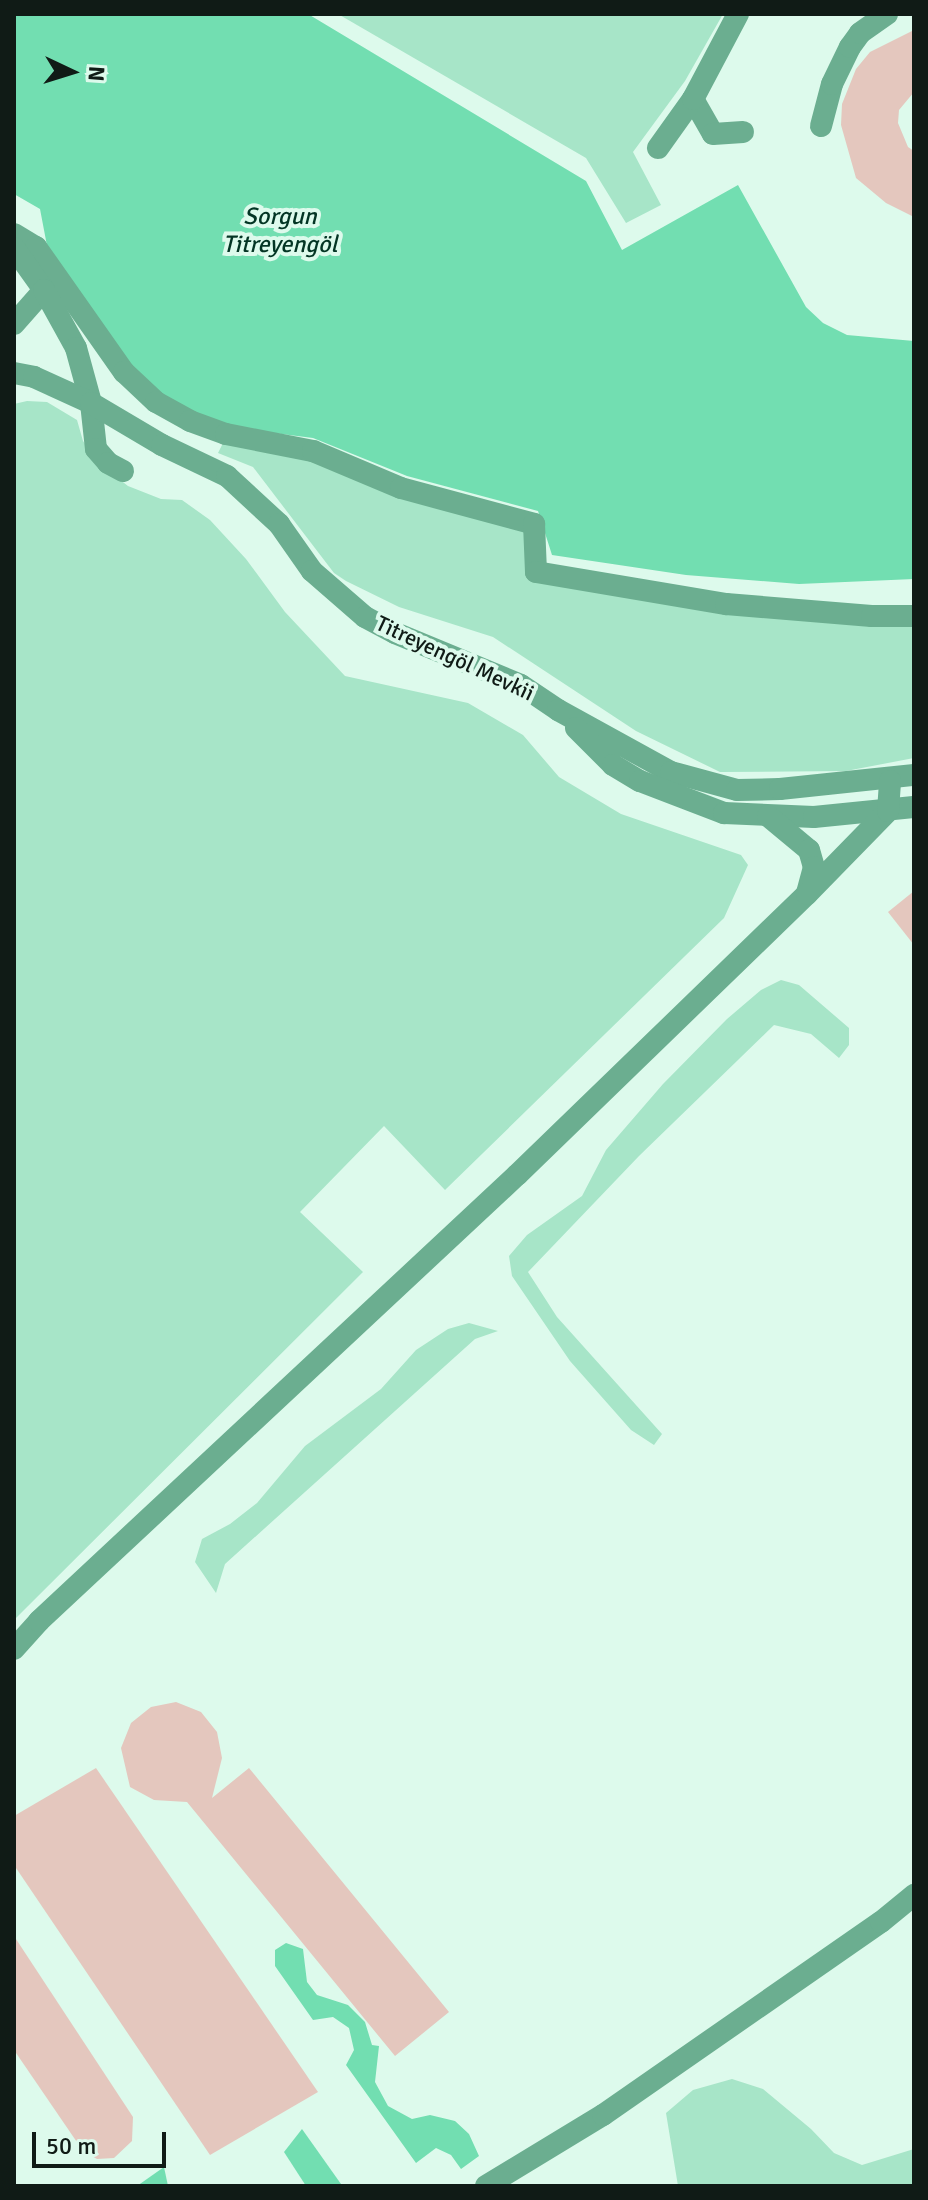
<!DOCTYPE html>
<html>
<head>
<meta charset="utf-8">
<style>
	body { margin:0 }
	#map { position:relative; width:928px; height:2200px; overflow:hidden; background:#ddfaec; font-family:Signika,sans-serif }
	div>[style] { position:absolute }
	[style*='--x'] { left:calc(var(--x)*1px); top:calc(var(--y)*1px); width:calc(var(--w)*1px); rotate:calc(var(--a)*1deg) }
	.green>* { inset:0; background:#a7e5c8 }
	.water>* { inset:0; background:#72deb1 }
	.building>* { inset:0; background:#e4c7be }
	.minor>* { height:22px; margin:-11px; padding:0 11px; transform-origin:11px; border-radius:11px; background:#6bae90 }
	span { translate:-50% -50%; white-space:nowrap; text-align:center; line-height:1.15; -webkit-text-stroke:8px #ddfaec; paint-order:stroke }
	.street-label { font-size:22px; color:#101b16 }
	.water-label { font-size:24px; color:#033524; font-style:italic }
	.frame { position:absolute; inset:0; border:16px solid #101b16; pointer-events:none }
	.north { position:absolute; left:32px; top:32px; width:80px; height:80px; -webkit-text-stroke:6px #ddfaec; paint-order:stroke; rotate:94deg; font-size:22px; font-weight:700; line-height:32px; text-align:center; color:#101b16 }
	.north::after { content:''; display:block; margin:auto; width:28px; height:36px; background:#101b16; clip-path:polygon(50% 0,100% 100%,50% 72%,0 100%) }
	.scale { position:absolute; left:32px; top:2132px; width:134px; height:36px; box-sizing:border-box; border:4px solid #101b16; border-top:0; padding-left:10px; font-size:24px; line-height:28px; white-space:nowrap; color:#101b16; -webkit-text-stroke:6px #ddfaec; paint-order:stroke }
</style>
</head>
<body>
<div id="map">
	<div class="green">
		<div style="clip-path:polygon(338px 14px,723px 14px,685px 81px,633px 152px,661px 205px,626px 223px,586px 158px)"></div>
		<div style="clip-path:polygon(27px 401px,47px 402px,77px 420px,83px 441px,101px 465px,128px 486px,161px 499px,182px 500px,210px 520px,246px 559px,285px 612px,345px 676px,468px 703px,523px 735px,559px 777px,621px 814px,741px 855px,748px 865px,724px 918px,445px 1190px,384px 1126px,300px 1212px,363px 1272px,14px 1620px,14px 404px)"></div>
		<div style="clip-path:polygon(225px 439px,315px 456px,527px 528px,530px 577px,914px 621px,914px 758px,846px 771px,720px 772px,636px 731px,493px 637px,399px 607px,346px 581px,334px 573px,253px 467px,218px 453px)"></div>
		<div style="clip-path:polygon(781px 980px,799px 985px,849px 1028px,849px 1045px,839px 1058px,811px 1034px,774px 1025px,639px 1156px,528px 1272px,557px 1317px,662px 1434px,654px 1445px,631px 1430px,570px 1361px,512px 1276px,509px 1256px,527px 1235px,582px 1196px,606px 1150px,663px 1084px,727px 1019px,761px 990px)"></div>
		<div style="clip-path:polygon(469px 1323px,498px 1331px,475px 1339px,225px 1564px,216px 1593px,195px 1562px,202px 1539px,230px 1524px,257px 1503px,305px 1446px,381px 1389px,416px 1350px,448px 1329px)"></div>
		<div style="clip-path:polygon(732px 2079px,763px 2089px,811px 2129px,834px 2153px,862px 2165px,914px 2149px,914px 2186px,678px 2186px,666px 2113px,693px 2090px)"></div>
	</div>
	<div class="water">
		<div style="clip-path:polygon(14px 14px,308px 14px,586px 181px,622px 250px,738px 185px,806px 307px,823px 323px,847px 335px,914px 341px,914px 579px,799px 584px,686px 575px,552px 555px,538px 511px,407px 476px,313px 438px,235px 428px,188px 412px,143px 383px,48px 251px,40px 209px,14px 194px)"></div>
		<div style="clip-path:polygon(286px 1943px,303px 1949px,307px 1982px,317px 1995px,348px 2005px,365px 2022px,372px 2045px,379px 2046px,375px 2082px,388px 2106px,412px 2119px,430px 2115px,455px 2121px,469px 2134px,479px 2156px,461px 2169px,451px 2155px,436px 2148px,416px 2163px,346px 2065px,354px 2050px,349px 2028px,333px 2017px,313px 2020px,275px 1966px,275px 1950px)"></div>
		<div style="clip-path:polygon(302px 2129px,341px 2184px,341px 2186px,306px 2186px,284px 2152px)"></div>
		<div style="clip-path:polygon(164px 2167px,168px 2186px,137px 2186px)"></div>
	</div>
	<div class="building">
		<div style="clip-path:polygon(914px 30px,914px 92px,899px 110px,898px 123px,908px 147px,914px 151px,914px 217px,886px 203px,856px 178px,841px 125px,842px 104px,856px 69px,870px 52px)"></div>
		<div style="clip-path:polygon(914px 891px,914px 945px,888px 912px)"></div>
		<div style="clip-path:polygon(176px 1702px,201px 1712px,217px 1732px,222px 1758px,212px 1798px,249px 1768px,449px 2012px,395px 2056px,187px 1802px,154px 1800px,130px 1787px,121px 1748px,131px 1723px,151px 1707px)"></div>
		<div style="clip-path:polygon(96px 1768px,318px 2092px,210px 2155px,14px 1865px,14px 1816px)"></div>
		<div style="clip-path:polygon(14px 1936px,133px 2117px,132px 2141px,114px 2158px,97px 2159px,83px 2151px,14px 2050px)"></div>
	</div>
	<div class="minor">
		<div style="--x:693;--y:99;--w:40;--a:60.3"></div>
		<div style="--x:713;--y:134;--w:30;--a:-4"></div>
		<div style="--x:821;--y:126;--w:43;--a:-75.3"></div>
		<div style="--x:832;--y:84;--w:41;--a:-64.1"></div>
		<div style="--x:850;--y:47;--w:17;--a:-54"></div>
		<div style="--x:860;--y:33;--w:33;--a:-35"></div>
		<div style="--x:658;--y:148;--w:60;--a:-54.5"></div>
		<div style="--x:693;--y:99;--w:96;--a:-62.1"></div>
		<div style="--x:14;--y:234;--w:26;--a:31"></div>
		<div style="--x:36;--y:247;--w:153;--a:54.9"></div>
		<div style="--x:124;--y:372;--w:44;--a:43.2"></div>
		<div style="--x:156;--y:402;--w:39;--a:29"></div>
		<div style="--x:190;--y:421;--w:38;--a:20"></div>
		<div style="--x:226;--y:434;--w:89;--a:11.1"></div>
		<div style="--x:313;--y:451;--w:95;--a:22.8"></div>
		<div style="--x:401;--y:488;--w:138;--a:15.1"></div>
		<div style="--x:534;--y:524;--w:48;--a:87.6"></div>
		<div style="--x:536;--y:572;--w:193;--a:9.6"></div>
		<div style="--x:726;--y:604;--w:146;--a:4.7"></div>
		<div style="--x:872;--y:616;--w:42;--a:0"></div>
		<div style="--x:14;--y:248;--w:52;--a:54.5"></div>
		<div style="--x:14;--y:324;--w:45;--a:-48.6"></div>
		<div style="--x:44;--y:290;--w:66;--a:61.1"></div>
		<div style="--x:76;--y:348;--w:57;--a:74.7"></div>
		<div style="--x:91;--y:403;--w:46;--a:83.8"></div>
		<div style="--x:96;--y:449;--w:18;--a:49"></div>
		<div style="--x:108;--y:463;--w:17;--a:28"></div>
		<div style="--x:14;--y:373;--w:20;--a:11"></div>
		<div style="--x:34;--y:377;--w:63;--a:24.5"></div>
		<div style="--x:91;--y:403;--w:82;--a:30.6"></div>
		<div style="--x:162;--y:445;--w:72;--a:25.5"></div>
		<div style="--x:227;--y:476;--w:71;--a:42.7"></div>
		<div style="--x:279;--y:524;--w:57;--a:54.9"></div>
		<div style="--x:312;--y:571;--w:70;--a:41"></div>
		<div style="--x:365;--y:617;--w:34;--a:28"></div>
		<div style="--x:395;--y:633;--w:136;--a:22.4"></div>
		<div style="--x:521;--y:685;--w:45;--a:34"></div>
		<div style="--x:558;--y:710;--w:129;--a:28.8"></div>
		<div style="--x:671;--y:772;--w:68;--a:15.3"></div>
		<div style="--x:737;--y:790;--w:43;--a:-1.3"></div>
		<div style="--x:780;--y:789;--w:135;--a:-6"></div>
		<div style="--x:576;--y:728;--w:52;--a:45"></div>
		<div style="--x:613;--y:765;--w:31;--a:31"></div>
		<div style="--x:640;--y:781;--w:90;--a:20.9"></div>
		<div style="--x:724;--y:813;--w:90;--a:2.5"></div>
		<div style="--x:814;--y:817;--w:100;--a:-5.7"></div>
		<div style="--x:768;--y:816;--w:53;--a:39.7"></div>
		<div style="--x:809;--y:850;--w:18;--a:74"></div>
		<div style="--x:814;--y:867;--w:27;--a:105"></div>
		<div style="--x:14;--y:1649;--w:38;--a:-48"></div>
		<div style="--x:39;--y:1621;--w:654;--a:-43.02"></div>
		<div style="--x:517;--y:1175;--w:404;--a:-44.1"></div>
		<div style="--x:807;--y:894;--w:116;--a:-45.7"></div>
		<div style="--x:888;--y:811;--w:30;--a:-86"></div>
		<div style="--x:486;--y:2186;--w:137;--a:-31.3"></div>
		<div style="--x:603;--y:2115;--w:338;--a:-34.8"></div>
		<div style="--x:881;--y:1922;--w:43;--a:-39.3"></div>
	</div>
	<div class="street-label">
		<span style="left:455px;top:658px;rotate:25deg">Titreyengöl Mevkii</span>
	</div>
	<div class="water-label">
		<span style="left:280px;top:231px">Sorgun<br>Titreyengöl</span>
	</div>
	<div class="frame"></div>
	<div class="north">N</div>
	<div class="scale">50 m</div>
</div>
</body>
</html>
